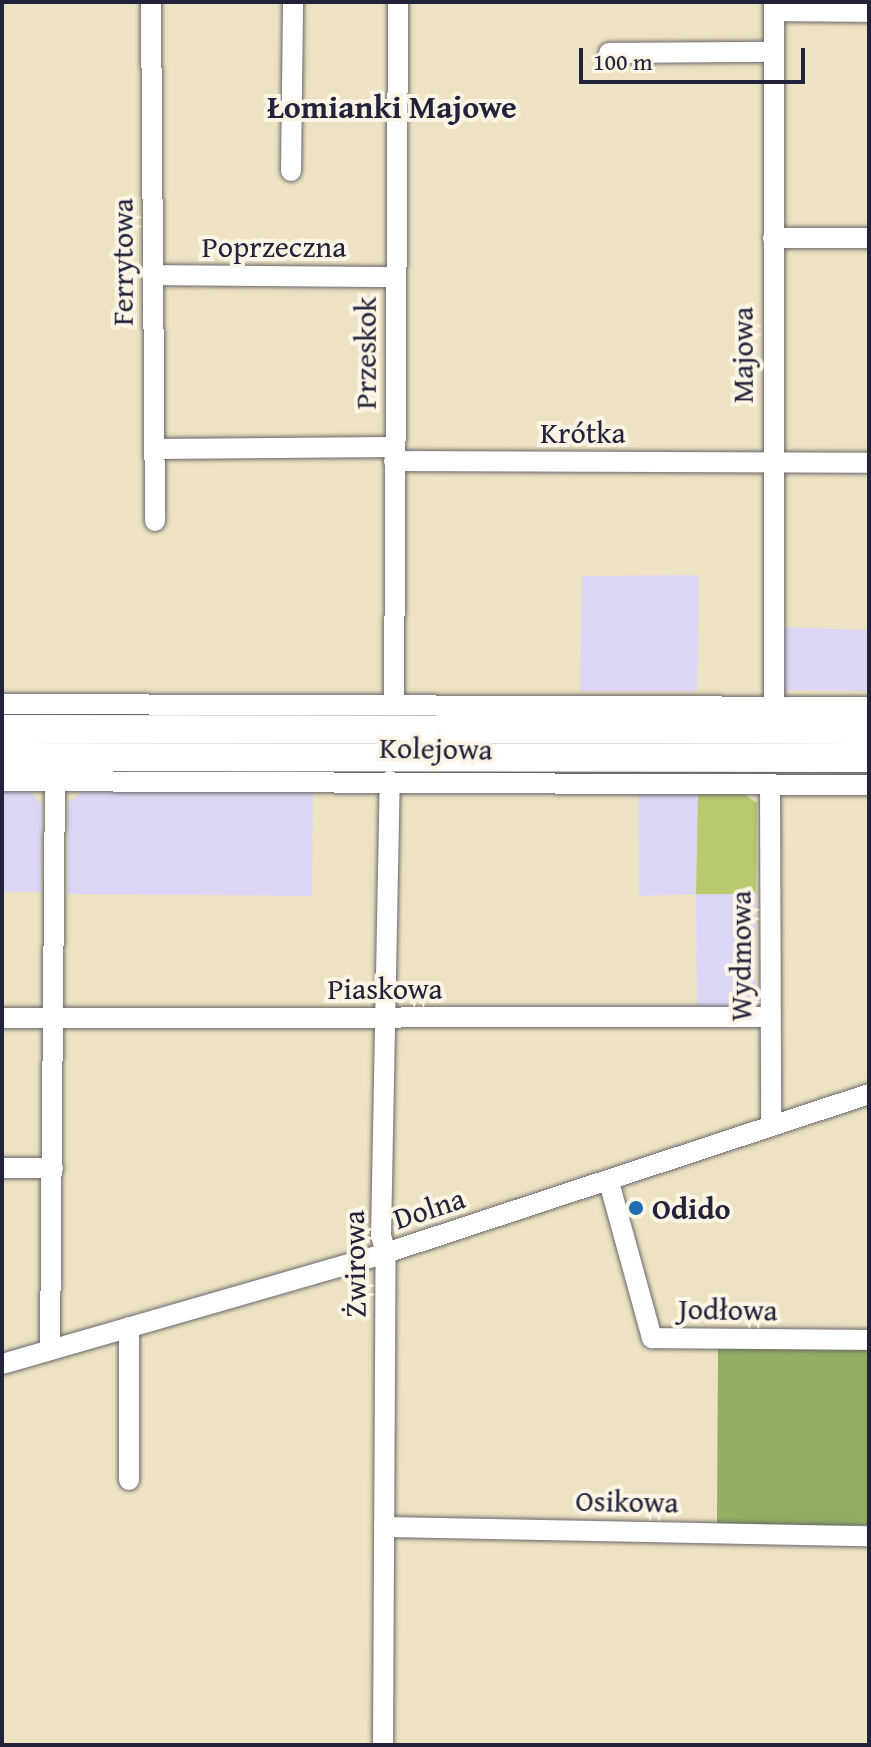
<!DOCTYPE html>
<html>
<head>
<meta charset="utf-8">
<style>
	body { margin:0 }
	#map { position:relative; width:871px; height:1747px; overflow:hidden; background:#ede3c2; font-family:"Gentium Book Plus",serif }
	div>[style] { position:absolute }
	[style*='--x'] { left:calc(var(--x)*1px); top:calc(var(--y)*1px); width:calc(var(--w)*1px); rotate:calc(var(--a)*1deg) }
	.built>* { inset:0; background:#ddd5f6 }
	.green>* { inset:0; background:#b7ca6e }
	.forest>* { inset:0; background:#91ae61 }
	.roads { filter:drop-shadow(0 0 2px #69666a) drop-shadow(0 0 2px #69666a) }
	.minor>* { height:20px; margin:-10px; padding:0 10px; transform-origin:10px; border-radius:10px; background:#fff }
	.highway>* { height:28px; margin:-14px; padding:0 14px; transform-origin:14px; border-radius:14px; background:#fff }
	.dots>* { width:22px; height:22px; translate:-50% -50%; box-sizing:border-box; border:4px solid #fcf5e5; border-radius:50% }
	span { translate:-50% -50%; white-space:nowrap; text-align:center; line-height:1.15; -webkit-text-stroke:8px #fcf5e5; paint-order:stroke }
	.street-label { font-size:30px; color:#22223b }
	.poi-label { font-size:30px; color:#22223b; font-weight:700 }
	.left { translate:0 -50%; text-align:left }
	.neighbourhood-label { font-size:32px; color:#22223b; font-weight:700 }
	.frame { position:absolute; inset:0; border:4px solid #22223b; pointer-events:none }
	.scale { position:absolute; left:579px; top:48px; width:226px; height:36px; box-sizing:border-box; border:4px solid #22223b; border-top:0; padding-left:10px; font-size:24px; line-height:28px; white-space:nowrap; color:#22223b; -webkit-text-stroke:6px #fcf5e5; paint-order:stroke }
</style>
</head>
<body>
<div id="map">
	<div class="built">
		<div style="clip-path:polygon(699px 575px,697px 691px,580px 691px,582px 576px)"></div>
		<div style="clip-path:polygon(782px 627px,869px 630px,869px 691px,782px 690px)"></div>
		<div style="clip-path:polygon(2px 790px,29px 790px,42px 805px,41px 892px,2px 892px)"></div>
		<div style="clip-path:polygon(83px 791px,313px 792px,312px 896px,68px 894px,68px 803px)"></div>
		<div style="clip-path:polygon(638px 793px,698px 793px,696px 894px,756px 894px,755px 1007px,697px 1008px,696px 894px,639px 896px)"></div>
	</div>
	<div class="green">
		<div style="clip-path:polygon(698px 793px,742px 793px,757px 803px,756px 894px,696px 894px)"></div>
	</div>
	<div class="forest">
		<div style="clip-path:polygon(718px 1348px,869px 1349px,869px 1525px,717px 1525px)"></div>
	</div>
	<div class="roads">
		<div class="minor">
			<div style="--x:151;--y:2;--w:519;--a:89.56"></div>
			<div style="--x:774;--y:11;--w:95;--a:0.6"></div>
			<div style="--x:609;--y:53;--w:163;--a:-0.4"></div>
			<div style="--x:291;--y:171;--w:169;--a:-89.3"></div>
			<div style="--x:773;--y:238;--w:96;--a:0"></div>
			<div style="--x:152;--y:275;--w:243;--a:0.5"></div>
			<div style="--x:155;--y:449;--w:239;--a:-0.5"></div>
			<div style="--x:394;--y:461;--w:475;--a:0.2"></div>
			<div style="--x:2;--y:704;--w:867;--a:0.2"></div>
			<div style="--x:394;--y:705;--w:703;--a:-89.67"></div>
			<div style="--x:774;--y:708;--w:706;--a:-90"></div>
			<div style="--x:2;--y:781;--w:867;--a:0.26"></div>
			<div style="--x:770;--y:786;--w:340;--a:89.8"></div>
			<div style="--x:2;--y:1018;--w:767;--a:-0.07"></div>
			<div style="--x:2;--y:1168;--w:51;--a:0"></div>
			<div style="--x:609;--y:1182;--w:162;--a:74.6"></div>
			<div style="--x:652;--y:1338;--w:217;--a:0.5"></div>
			<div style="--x:129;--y:1327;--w:153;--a:90"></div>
			<div style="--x:50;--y:1350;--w:569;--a:-89.5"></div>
			<div style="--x:2;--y:1364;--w:400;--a:-16.1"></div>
			<div style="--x:386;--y:1253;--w:508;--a:-18.22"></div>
			<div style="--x:384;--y:1527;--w:485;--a:1.1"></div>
			<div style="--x:383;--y:1745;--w:492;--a:-89.7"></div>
			<div style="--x:386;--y:1253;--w:18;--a:-106"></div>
			<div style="--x:381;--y:1236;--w:455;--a:-88.9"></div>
		</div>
		<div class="highway">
			<div style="--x:2;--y:729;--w:867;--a:0.07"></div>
			<div style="--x:2;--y:757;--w:867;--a:0.07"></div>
		</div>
	</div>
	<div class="dots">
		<div style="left:636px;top:1208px;background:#1f6fb2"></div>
	</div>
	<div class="street-label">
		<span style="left:274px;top:246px">Poprzeczna</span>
		<span style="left:122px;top:262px;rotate:-90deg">Ferrytowa</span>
		<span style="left:365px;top:353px;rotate:-90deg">Przeskok</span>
		<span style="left:742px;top:355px;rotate:-90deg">Majowa</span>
		<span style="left:583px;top:432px">Krótka</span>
		<span style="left:436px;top:748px;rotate:1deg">Kolejowa</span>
		<span style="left:740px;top:956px;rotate:-90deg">Wydmowa</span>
		<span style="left:385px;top:988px">Piaskowa</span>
		<span style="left:429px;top:1208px;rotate:-18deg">Dolna</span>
		<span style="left:354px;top:1264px;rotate:-91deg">Żwirowa</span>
		<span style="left:728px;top:1309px;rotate:1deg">Jodłowa</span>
		<span style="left:627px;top:1501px;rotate:1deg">Osikowa</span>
	</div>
	<div class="poi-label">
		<span class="left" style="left:652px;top:1208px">Odido</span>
	</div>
	<div class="neighbourhood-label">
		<span style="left:392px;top:107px">Łomianki Majowe</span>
	</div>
	<div class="frame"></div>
	<div class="scale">100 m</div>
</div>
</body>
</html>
